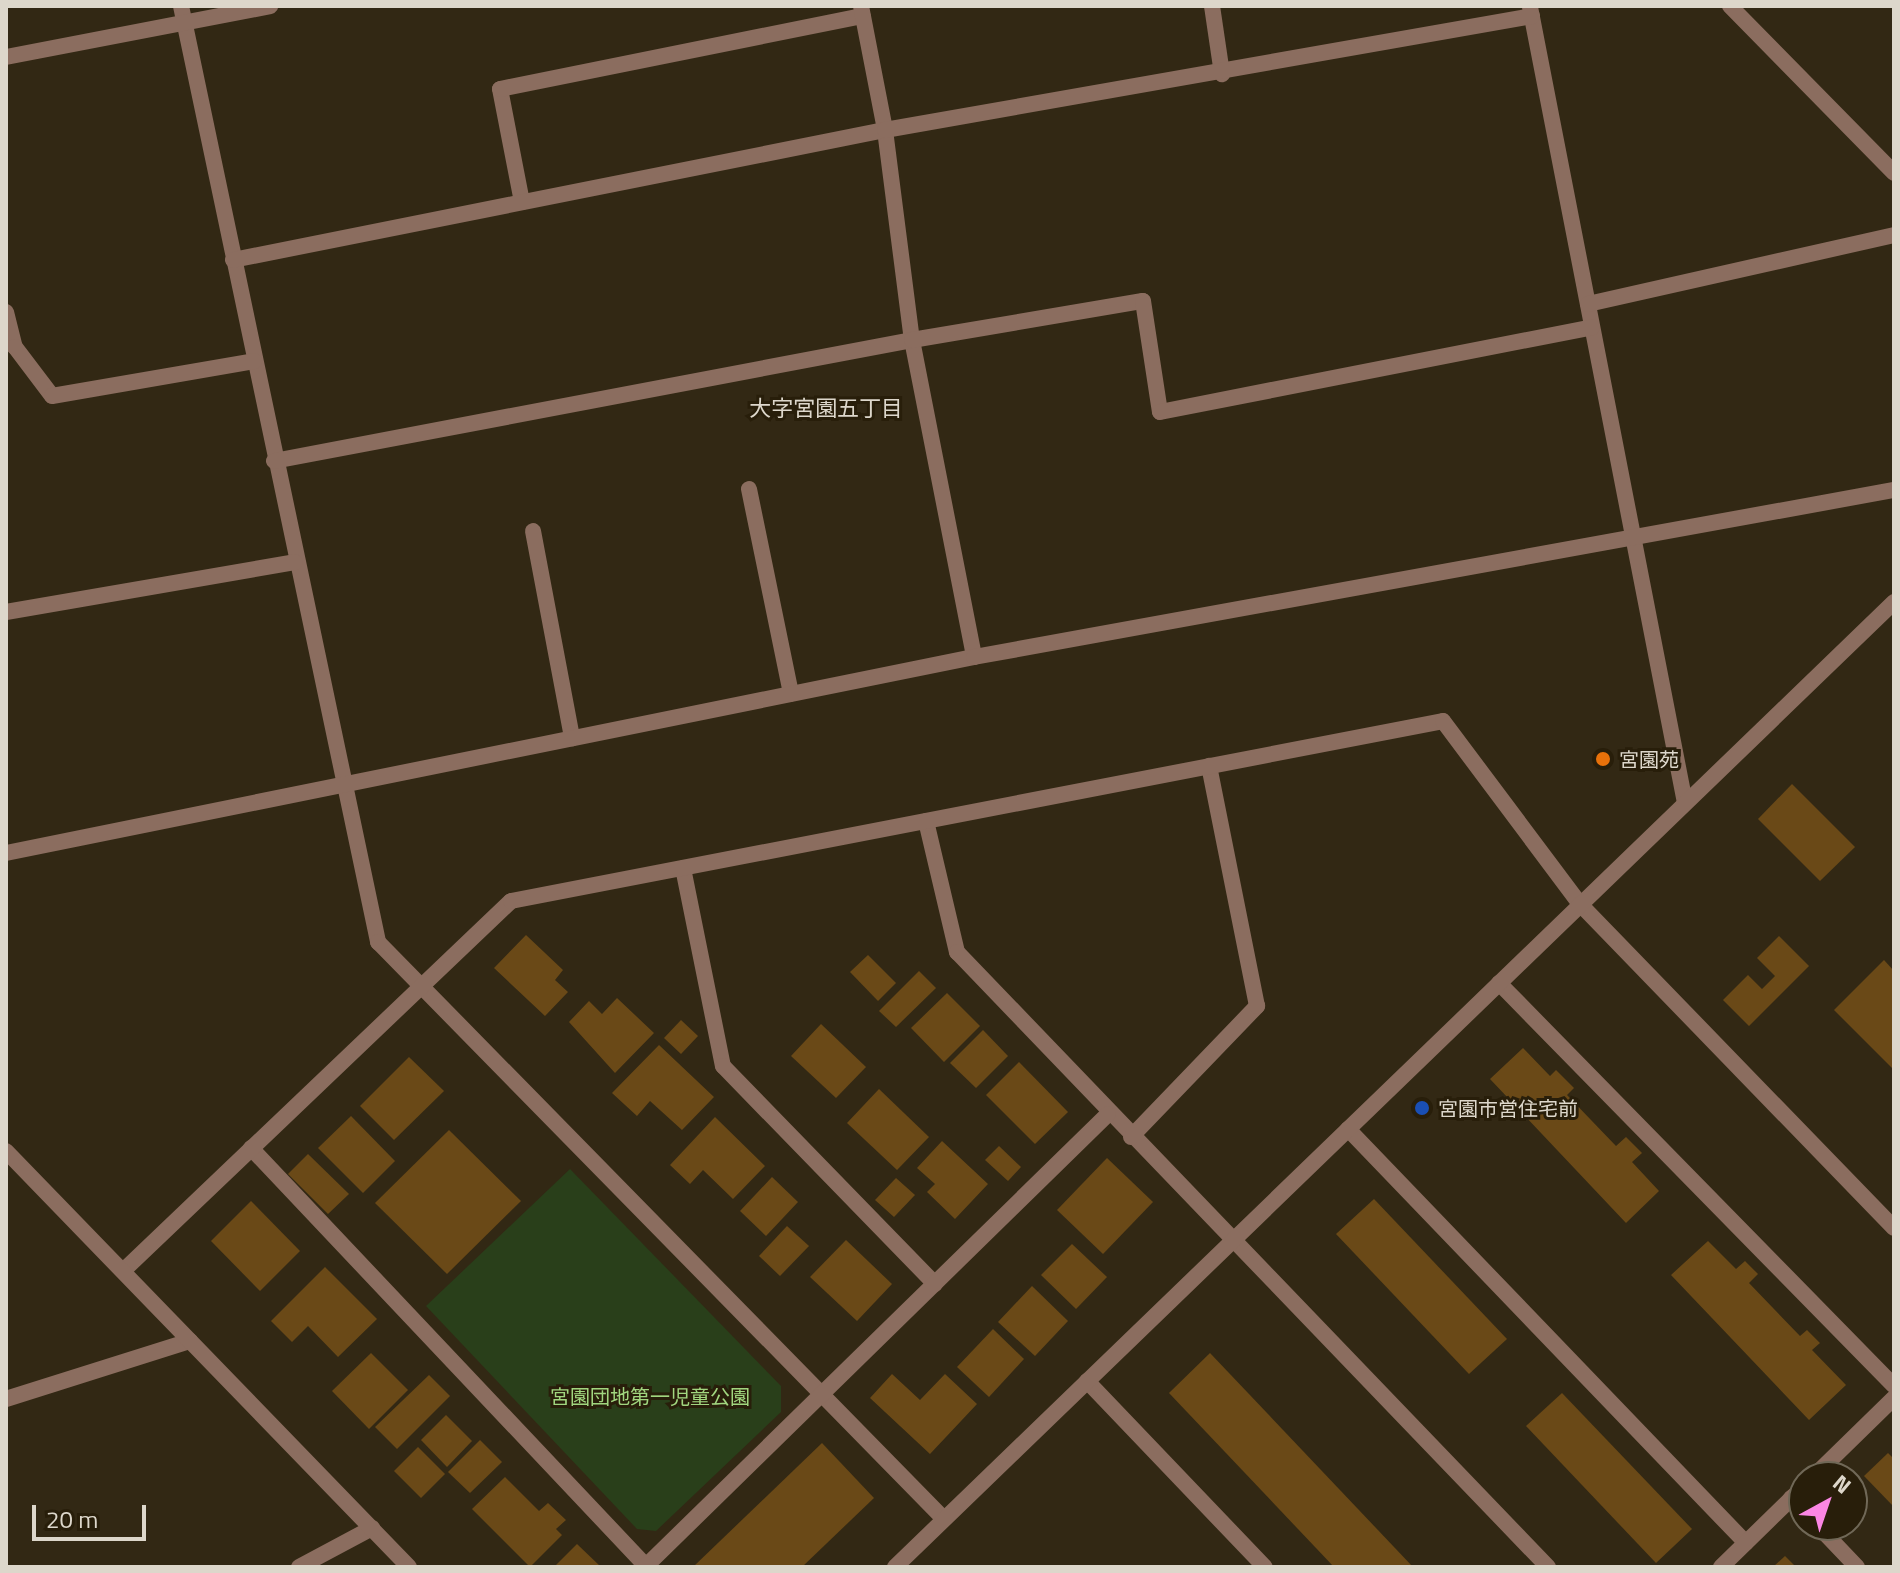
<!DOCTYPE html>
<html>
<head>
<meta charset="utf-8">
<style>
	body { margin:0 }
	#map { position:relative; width:1900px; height:1573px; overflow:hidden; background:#322814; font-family:"Titillium Web","Noto Sans JP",sans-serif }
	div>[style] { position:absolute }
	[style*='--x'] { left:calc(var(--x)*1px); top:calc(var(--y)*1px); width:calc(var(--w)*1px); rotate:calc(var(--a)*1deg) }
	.green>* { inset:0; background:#293f1a }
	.building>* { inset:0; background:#6a4917 }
	.service>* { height:16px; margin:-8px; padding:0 8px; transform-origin:8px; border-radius:8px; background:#8b6d5f }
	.minor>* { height:16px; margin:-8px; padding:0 8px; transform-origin:8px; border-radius:8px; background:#8b6d5f }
	.tertiary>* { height:16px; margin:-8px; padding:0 8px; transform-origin:8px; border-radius:8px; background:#8b6d5f }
	.dots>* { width:22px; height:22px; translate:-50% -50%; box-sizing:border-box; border:4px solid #281e0a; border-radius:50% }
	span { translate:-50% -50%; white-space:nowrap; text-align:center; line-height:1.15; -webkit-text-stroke:6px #281e0a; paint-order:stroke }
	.poi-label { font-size:20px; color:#ddd7cb }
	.left { translate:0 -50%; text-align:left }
	.park-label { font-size:20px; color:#a1d67f }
	.neighbourhood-label { font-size:22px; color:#ddd7cb }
	.frame { position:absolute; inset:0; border:8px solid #ddd7cb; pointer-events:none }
	.north { position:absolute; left:1788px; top:1461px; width:80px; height:80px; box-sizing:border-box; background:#281e0a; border:2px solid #706857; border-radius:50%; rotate:40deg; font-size:22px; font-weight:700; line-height:32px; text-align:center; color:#ddd7cb }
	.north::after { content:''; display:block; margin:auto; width:28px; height:36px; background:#fb86e4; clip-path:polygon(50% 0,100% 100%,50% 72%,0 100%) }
	.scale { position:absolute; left:32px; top:1505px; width:114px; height:36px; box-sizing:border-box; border:4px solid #ddd7cb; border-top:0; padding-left:10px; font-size:24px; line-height:28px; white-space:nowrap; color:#ddd7cb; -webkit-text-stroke:6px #281e0a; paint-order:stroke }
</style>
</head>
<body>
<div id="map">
	<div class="green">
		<div style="clip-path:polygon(570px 1169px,781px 1386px,781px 1412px,656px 1531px,637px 1529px,426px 1306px)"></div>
	</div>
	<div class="building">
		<div style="clip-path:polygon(1792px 784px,1855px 847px,1820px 881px,1758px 819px)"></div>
		<div style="clip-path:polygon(526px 935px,563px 970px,555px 980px,568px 992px,545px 1016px,494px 968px)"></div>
		<div style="clip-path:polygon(1779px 936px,1809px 966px,1749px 1026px,1723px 1000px,1748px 975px,1762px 989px,1775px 976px,1757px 958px)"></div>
		<div style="clip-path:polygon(868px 955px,896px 983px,878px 1001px,850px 972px)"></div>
		<div style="clip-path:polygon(1884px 960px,1894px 971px,1894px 1070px,1834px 1010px)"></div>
		<div style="clip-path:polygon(919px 971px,936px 988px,896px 1027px,879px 1011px)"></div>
		<div style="clip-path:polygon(947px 993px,980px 1026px,944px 1062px,911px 1028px)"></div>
		<div style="clip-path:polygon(617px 998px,654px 1033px,615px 1073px,569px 1022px,589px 1001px,602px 1014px)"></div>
		<div style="clip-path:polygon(681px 1020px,698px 1036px,681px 1054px,664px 1038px)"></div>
		<div style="clip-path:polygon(821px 1024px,866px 1067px,836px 1098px,791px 1056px)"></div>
		<div style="clip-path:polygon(983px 1030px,1008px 1056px,976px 1088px,950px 1063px)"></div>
		<div style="clip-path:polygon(659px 1045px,714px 1097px,682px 1130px,650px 1101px,637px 1116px,612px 1093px)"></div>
		<div style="clip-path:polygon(1523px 1048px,1550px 1076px,1556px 1070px,1574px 1088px,1567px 1095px,1616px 1146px,1626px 1137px,1642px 1153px,1632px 1162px,1659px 1191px,1626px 1223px,1490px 1079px)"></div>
		<div style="clip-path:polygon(409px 1057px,444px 1091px,394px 1140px,360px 1106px)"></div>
		<div style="clip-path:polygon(1019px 1062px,1068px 1112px,1035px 1144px,986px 1095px)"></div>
		<div style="clip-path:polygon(879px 1089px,929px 1137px,897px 1170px,847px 1123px)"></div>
		<div style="clip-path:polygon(351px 1116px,395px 1161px,363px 1193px,318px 1148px)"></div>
		<div style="clip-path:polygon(715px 1117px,765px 1166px,733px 1199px,703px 1170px,690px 1184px,670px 1165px)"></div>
		<div style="clip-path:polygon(449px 1130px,521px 1201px,447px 1274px,375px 1203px)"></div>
		<div style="clip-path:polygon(942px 1141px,988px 1184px,955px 1219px,927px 1192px,935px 1184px,917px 1168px)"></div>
		<div style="clip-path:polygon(999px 1146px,1021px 1167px,1008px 1181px,985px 1160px)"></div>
		<div style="clip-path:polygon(308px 1154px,349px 1194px,328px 1214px,288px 1174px)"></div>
		<div style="clip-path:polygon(1107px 1158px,1153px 1202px,1103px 1254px,1057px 1210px)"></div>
		<div style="clip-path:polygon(772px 1177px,798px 1202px,766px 1236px,740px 1211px)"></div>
		<div style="clip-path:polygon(896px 1178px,915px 1195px,894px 1217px,875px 1200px)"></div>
		<div style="clip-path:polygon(1374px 1199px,1507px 1339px,1469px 1374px,1336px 1234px)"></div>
		<div style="clip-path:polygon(251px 1201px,300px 1251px,260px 1291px,211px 1241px)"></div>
		<div style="clip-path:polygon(787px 1226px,809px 1246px,780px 1276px,759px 1256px)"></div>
		<div style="clip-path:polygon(846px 1240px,892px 1284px,857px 1321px,810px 1277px)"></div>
		<div style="clip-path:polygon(1708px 1241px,1736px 1269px,1745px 1261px,1758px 1274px,1749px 1283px,1800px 1336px,1807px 1330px,1820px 1343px,1812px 1350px,1846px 1385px,1809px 1420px,1671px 1275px)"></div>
		<div style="clip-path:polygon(1072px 1244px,1107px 1277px,1076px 1309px,1041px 1275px)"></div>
		<div style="clip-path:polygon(325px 1267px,377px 1319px,338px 1357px,308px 1326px,292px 1342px,271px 1321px)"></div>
		<div style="clip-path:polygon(1032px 1286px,1068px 1321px,1035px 1356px,998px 1322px)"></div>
		<div style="clip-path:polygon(993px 1329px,1024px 1359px,989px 1397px,957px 1367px)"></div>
		<div style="clip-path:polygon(371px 1353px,408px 1390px,369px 1429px,332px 1391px)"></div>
		<div style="clip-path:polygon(1210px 1353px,1413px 1567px,1334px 1567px,1169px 1393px)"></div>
		<div style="clip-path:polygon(892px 1374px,920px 1400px,945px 1374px,977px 1404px,930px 1454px,870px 1398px)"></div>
		<div style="clip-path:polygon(429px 1375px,450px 1396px,397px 1449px,375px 1427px)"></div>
		<div style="clip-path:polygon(1562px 1393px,1692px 1529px,1656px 1563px,1526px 1426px)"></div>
		<div style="clip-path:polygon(446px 1415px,472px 1441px,447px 1467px,421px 1440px)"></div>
		<div style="clip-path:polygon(480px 1440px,502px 1462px,470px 1493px,448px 1472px)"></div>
		<div style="clip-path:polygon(822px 1443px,874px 1498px,802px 1567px,693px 1567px)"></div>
		<div style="clip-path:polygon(418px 1447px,445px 1474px,421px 1498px,394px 1471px)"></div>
		<div style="clip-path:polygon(1888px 1453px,1894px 1459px,1894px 1507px,1864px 1476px)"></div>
		<div style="clip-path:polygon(505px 1477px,539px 1511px,548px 1503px,566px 1520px,556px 1529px,562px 1535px,530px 1567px,472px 1509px)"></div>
		<div style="clip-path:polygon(577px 1544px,601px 1567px,554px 1567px)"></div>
		<div style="clip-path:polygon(1785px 1556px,1796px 1567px,1773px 1567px)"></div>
	</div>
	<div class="service">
		<div style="--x:522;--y:202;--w:115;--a:-101"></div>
		<div style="--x:500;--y:89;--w:370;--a:-11.4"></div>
		<div style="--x:1499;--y:983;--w:564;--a:45.57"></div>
		<div style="--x:1348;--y:1129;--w:574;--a:46.13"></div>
	</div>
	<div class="minor">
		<div style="--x:181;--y:6;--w:957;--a:78.11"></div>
		<div style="--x:378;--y:942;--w:808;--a:45.55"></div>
		<div style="--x:861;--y:6;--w:126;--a:79"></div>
		<div style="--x:885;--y:130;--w:212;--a:82.7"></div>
		<div style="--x:912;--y:340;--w:323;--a:78.9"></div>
		<div style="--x:1212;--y:6;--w:69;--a:81.6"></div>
		<div style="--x:1530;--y:7;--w:811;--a:78.98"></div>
		<div style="--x:6;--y:57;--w:269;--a:-10.9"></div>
		<div style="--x:233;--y:260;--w:665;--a:-11.28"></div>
		<div style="--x:885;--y:130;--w:657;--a:-9.99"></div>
		<div style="--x:1588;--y:304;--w:314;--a:-12.7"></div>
		<div style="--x:6;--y:312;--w:36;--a:76"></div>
		<div style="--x:15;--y:347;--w:61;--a:52.9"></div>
		<div style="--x:52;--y:396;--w:205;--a:-9.8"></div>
		<div style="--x:274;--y:461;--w:649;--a:-10.74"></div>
		<div style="--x:912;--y:340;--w:234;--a:-9.6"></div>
		<div style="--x:1143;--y:301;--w:112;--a:81.3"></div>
		<div style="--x:1160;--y:412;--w:440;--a:-11.1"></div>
		<div style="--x:749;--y:489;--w:209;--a:78.4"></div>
		<div style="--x:533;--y:531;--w:211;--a:79.3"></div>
		<div style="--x:6;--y:612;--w:293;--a:-9.8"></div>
		<div style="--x:926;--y:821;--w:135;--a:76.7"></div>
		<div style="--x:957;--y:952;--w:853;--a:46.14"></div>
		<div style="--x:6;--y:853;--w:988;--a:-11.45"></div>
		<div style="--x:974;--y:657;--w:935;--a:-10.29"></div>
		<div style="--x:683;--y:868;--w:202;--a:78.6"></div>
		<div style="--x:723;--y:1066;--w:304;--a:45.8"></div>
		<div style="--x:1131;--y:1137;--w:182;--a:-46.1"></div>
		<div style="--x:1257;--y:1006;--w:245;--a:-101.3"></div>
		<div style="--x:251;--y:1148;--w:575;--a:46.62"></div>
		<div style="--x:646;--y:1566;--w:646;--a:-44.37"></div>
		<div style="--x:123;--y:1271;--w:536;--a:-43.64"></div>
		<div style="--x:511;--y:901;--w:949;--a:-10.93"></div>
		<div style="--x:1443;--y:721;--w:229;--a:53.2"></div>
		<div style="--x:1580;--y:904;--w:451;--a:45.9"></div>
		<div style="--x:1087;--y:1381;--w:257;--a:46.3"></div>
		<div style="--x:6;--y:1399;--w:193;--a:-17.5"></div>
		<div style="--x:1813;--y:1477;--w:113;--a:-44.3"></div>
		<div style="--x:1791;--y:1498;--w:19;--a:47"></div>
		<div style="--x:1817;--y:1525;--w:58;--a:46.4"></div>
		<div style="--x:299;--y:1567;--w:83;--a:-28.1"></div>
		<div style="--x:1721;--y:1567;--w:116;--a:-44.3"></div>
	</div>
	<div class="tertiary">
		<div style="--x:1730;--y:6;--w:234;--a:45.5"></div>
		<div style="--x:6;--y:1151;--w:579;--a:45.91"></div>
		<div style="--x:895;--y:1567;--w:1389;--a:-44.01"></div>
	</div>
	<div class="dots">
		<div style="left:1603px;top:759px;background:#e8710a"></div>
		<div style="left:1422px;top:1108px;background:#1a4fb4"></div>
	</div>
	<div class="poi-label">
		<span class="left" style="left:1619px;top:759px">宮園苑</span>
		<span class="left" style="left:1438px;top:1108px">宮園市営住宅前</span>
	</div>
	<div class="park-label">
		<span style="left:650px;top:1396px">宮園団地第一児童公園</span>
	</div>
	<div class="neighbourhood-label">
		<span style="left:826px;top:409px">大字宮園五丁目</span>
	</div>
	<div class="frame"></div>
	<div class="north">N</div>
	<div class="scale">20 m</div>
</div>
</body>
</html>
